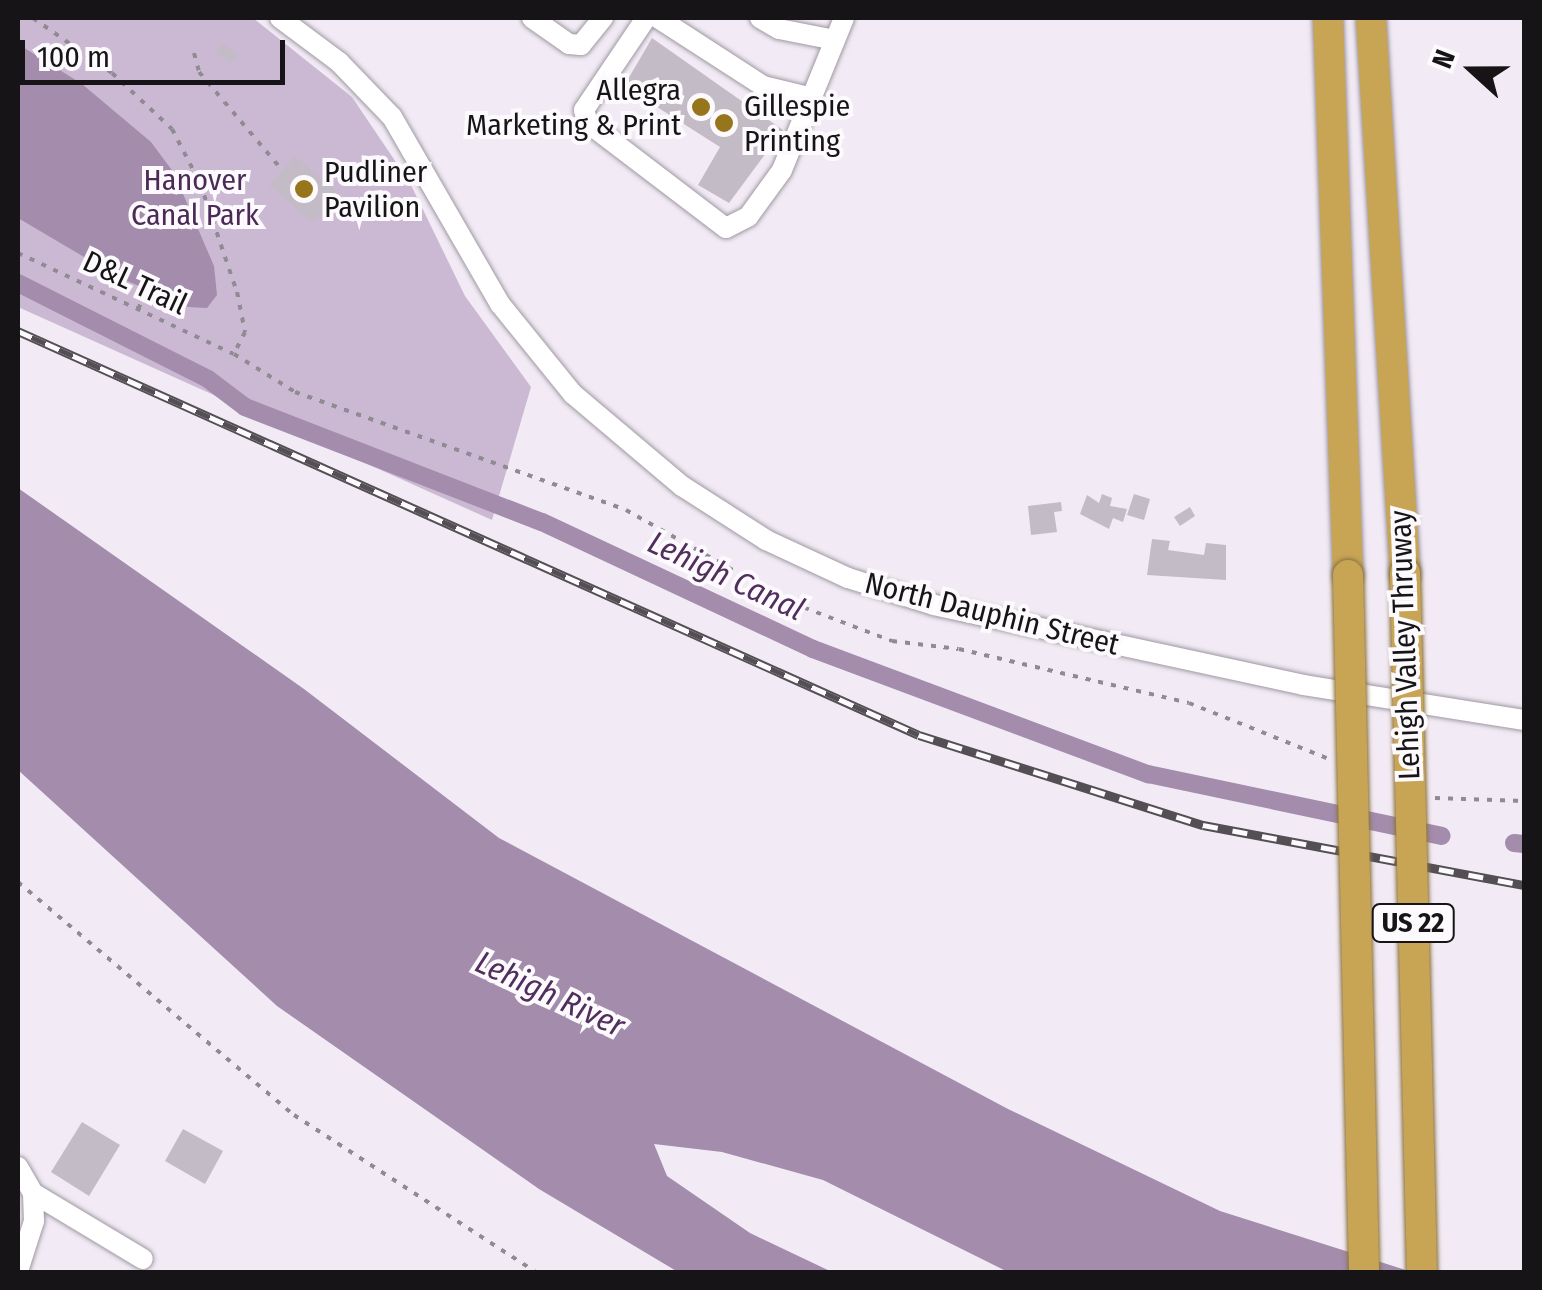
<!DOCTYPE html>
<html>
<head>
<meta charset="utf-8">
<style>
	body { margin:0 }
	#map { position:relative; width:1542px; height:1290px; overflow:hidden; background:#f2ebf5; font-family:"Fira Sans Condensed",sans-serif }
	div>[style] { position:absolute }
	[style*='--x'] { left:calc(var(--x)*1px); top:calc(var(--y)*1px); width:calc(var(--w)*1px); rotate:calc(var(--a)*1deg) }
	.green>* { inset:0; background:#cbb9d3 }
	.water>* { inset:0; background:#a38cac }
	.canal>* { height:18px; margin:-9px; padding:0 9px; transform-origin:9px; border-radius:9px; background:#a38cac }
	.building>* { inset:0; background:#c3bcc6 }
	.path>* { height:4px; margin-top:-2px; transform-origin:0; background:repeating-linear-gradient(90deg,#908b93 0 5px,transparent 0 13px) }
	.roads { filter:drop-shadow(0 0 2px #9f98a2) drop-shadow(0 0 2px #9f98a2) }
	.minor>* { height:20px; margin:-10px; padding:0 10px; transform-origin:10px; border-radius:10px; background:#fff }
	.highway>* { height:30px; margin:-15px; padding:0 15px; transform-origin:15px; border-radius:15px; background:#c8a555 }
	.rail>* { height:9px; margin-top:-4.5px; transform-origin:0; background:repeating-linear-gradient(90deg,#fdfafe 0 15px,#534f55 0 30px); box-sizing:border-box; border-block:2px solid #534f55 }
	.bridges { filter:drop-shadow(0 0 2px #8a7240) drop-shadow(0 0 2px #8a7240) }
	.highway-bridge>* { height:30px; margin:-15px; padding:0 15px; transform-origin:15px; border-radius:15px; background:#c8a555 }
	.dots>* { width:28px; height:28px; translate:-50% -50%; box-sizing:border-box; border:5px solid #fdfafe; border-radius:50% }
	span { translate:-50% -50%; white-space:nowrap; text-align:center; line-height:1.15; -webkit-text-stroke:8px #fdfafe; paint-order:stroke }
	.shield-label span { padding:2px 8px; background:#fdfafe; border:2px solid; border-radius:8px; -webkit-text-stroke-width:0 }
	.shield-label { font-size:28px; color:#171418; font-weight:700 }
	.poi-label { font-size:30px; color:#171418 }
	.right { translate:-100% -50%; text-align:right }
	.left { translate:0 -50%; text-align:left }
	.park-label { font-size:30px; color:#4b2a56 }
	.street-label { font-size:30px; color:#171418 }
	.water-label { font-size:32px; color:#502f5c; font-style:italic }
	.frame { position:absolute; inset:0; border:20px solid #171418; pointer-events:none }
	.north { position:absolute; left:1422px; top:20px; width:100px; height:100px; -webkit-text-stroke:8px #fdfafe; paint-order:stroke; rotate:291deg; font-size:28px; font-weight:700; line-height:40px; text-align:center; color:#171418 }
	.north::after { content:''; display:block; margin:auto; width:35px; height:45px; background:#171418; clip-path:polygon(50% 0,100% 100%,50% 72%,0 100%) }
	.scale { position:absolute; left:20px; top:40px; width:265px; height:45px; box-sizing:border-box; border:5px solid #171418; border-top:0; padding-left:12px; font-size:30px; line-height:35px; white-space:nowrap; color:#171418; -webkit-text-stroke:8px #fdfafe; paint-order:stroke }
</style>
</head>
<body>
<div id="map">
	<div class="green">
		<div style="clip-path:polygon(18px 18px,253px 18px,352px 97px,410px 183px,465px 296px,531px 387px,492px 520px,18px 307px)"></div>
	</div>
	<div class="water">
		<div style="clip-path:polygon(18px 44px,82px 84px,151px 142px,174px 173px,214px 266px,217px 295px,207px 308px,188px 307px,118px 277px,18px 218px)"></div>
		<div style="clip-path:polygon(18px 488px,304px 689px,499px 838px,1008px 1109px,1220px 1211px,1412px 1272px,1008px 1272px,823px 1180px,722px 1152px,654px 1144px,667px 1176px,750px 1233px,832px 1272px,678px 1272px,539px 1189px,277px 1006px,18px 770px)"></div>
	</div>
	<div class="canal">
		<div style="--x:18;--y:283;--w:213;--a:26.8"></div>
		<div style="--x:208;--y:379;--w:46;--a:37.1"></div>
		<div style="--x:245;--y:407;--w:318;--a:21.2"></div>
		<div style="--x:542;--y:522;--w:299;--a:25.1"></div>
		<div style="--x:813;--y:649;--w:358;--a:20.5"></div>
		<div style="--x:1148;--y:774;--w:300;--a:11.9"></div>
		<div style="--x:1514;--y:843;--w:10;--a:6"></div>
	</div>
	<div class="building">
		<div style="clip-path:polygon(652px 38px,783px 130px,729px 203px,698px 185px,720px 147px,624px 86px)"></div>
		<div style="clip-path:polygon(222px 43px,238px 54px,231px 64px,215px 52px)"></div>
		<div style="clip-path:polygon(295px 156px,339px 193px,313px 223px,269px 185px)"></div>
		<div style="clip-path:polygon(1102px 494px,1112px 498px,1110px 506px,1127px 509px,1123px 522px,1113px 518px,1109px 529px,1080px 514px,1087px 495px,1099px 503px)"></div>
		<div style="clip-path:polygon(1134px 494px,1150px 499px,1144px 520px,1127px 515px)"></div>
		<div style="clip-path:polygon(1061px 502px,1062px 511px,1054px 512px,1057px 532px,1031px 535px,1028px 506px)"></div>
		<div style="clip-path:polygon(1190px 507px,1195px 516px,1180px 526px,1174px 517px)"></div>
		<div style="clip-path:polygon(1152px 539px,1170px 541px,1168px 550px,1204px 555px,1206px 543px,1226px 545px,1226px 580px,1147px 575px)"></div>
		<div style="clip-path:polygon(82px 1122px,120px 1145px,89px 1196px,51px 1172px)"></div>
		<div style="clip-path:polygon(183px 1129px,223px 1151px,205px 1184px,165px 1161px)"></div>
	</div>
	<div class="path">
		<div style="--x:33;--y:18;--w:96;--a:34.8"></div>
		<div style="--x:112;--y:73;--w:82;--a:43"></div>
		<div style="--x:172;--y:129;--w:61;--a:62.6"></div>
		<div style="--x:200;--y:183;--w:115;--a:71.3"></div>
		<div style="--x:237;--y:292;--w:41;--a:78.7"></div>
		<div style="--x:245;--y:332;--w:25;--a:117"></div>
		<div style="--x:194;--y:53;--w:20;--a:75"></div>
		<div style="--x:199;--y:72;--w:122;--a:49.7"></div>
		<div style="--x:18;--y:253;--w:238;--a:25.1"></div>
		<div style="--x:234;--y:354;--w:72;--a:31.9"></div>
		<div style="--x:295;--y:392;--w:351;--a:19.6"></div>
		<div style="--x:626;--y:510;--w:190;--a:29.3"></div>
		<div style="--x:792;--y:603;--w:107;--a:20.8"></div>
		<div style="--x:892;--y:641;--w:67;--a:6.8"></div>
		<div style="--x:959;--y:649;--w:236;--a:13.2"></div>
		<div style="--x:1189;--y:703;--w:151;--a:21.8"></div>
		<div style="--x:138;--y:309;--w:36;--a:-63"></div>
		<div style="--x:1435;--y:798;--w:89;--a:1.9"></div>
		<div style="--x:18;--y:882;--w:361;--a:40.2"></div>
		<div style="--x:294;--y:1115;--w:288;--a:33"></div>
	</div>
	<div class="roads">
		<div class="minor">
			<div style="--x:280;--y:18;--w:74;--a:36.7"></div>
			<div style="--x:339;--y:62;--w:76;--a:46.1"></div>
			<div style="--x:392;--y:117;--w:216;--a:60"></div>
			<div style="--x:500;--y:304;--w:116;--a:51"></div>
			<div style="--x:573;--y:394;--w:143;--a:40.2"></div>
			<div style="--x:682;--y:486;--w:100;--a:32.7"></div>
			<div style="--x:766;--y:540;--w:90;--a:24.9"></div>
			<div style="--x:848;--y:578;--w:90;--a:17.4"></div>
			<div style="--x:934;--y:605;--w:378;--a:12.2"></div>
			<div style="--x:1303;--y:685;--w:224;--a:9"></div>
			<div style="--x:532;--y:18;--w:45;--a:35.1"></div>
			<div style="--x:569;--y:44;--w:12;--a:5"></div>
			<div style="--x:581;--y:45;--w:35;--a:-51"></div>
			<div style="--x:646;--y:18;--w:111;--a:124"></div>
			<div style="--x:584;--y:110;--w:14;--a:73"></div>
			<div style="--x:588;--y:123;--w:173;--a:37.3"></div>
			<div style="--x:726;--y:228;--w:25;--a:-27"></div>
			<div style="--x:748;--y:217;--w:58;--a:-54.1"></div>
			<div style="--x:782;--y:170;--w:164;--a:-67.8"></div>
			<div style="--x:658;--y:18;--w:125;--a:32.9"></div>
			<div style="--x:763;--y:86;--w:51;--a:13.5"></div>
			<div style="--x:760;--y:18;--w:22;--a:30"></div>
			<div style="--x:779;--y:29;--w:57;--a:11.1"></div>
			<div style="--x:18;--y:1167;--w:30;--a:60"></div>
			<div style="--x:33;--y:1193;--w:28;--a:88"></div>
			<div style="--x:34;--y:1221;--w:52;--a:107.7"></div>
			<div style="--x:33;--y:1193;--w:128;--a:31"></div>
		</div>
		<div class="highway">
			<div style="--x:1328;--y:18;--w:557;--a:87.94"></div>
			<div style="--x:1371;--y:18;--w:556;--a:86.49"></div>
		</div>
	</div>
	<div class="rail">
		<div style="--x:18;--y:331;--w:987;--a:24.15"></div>
		<div style="--x:919;--y:735;--w:298;--a:17.6"></div>
		<div style="--x:1203;--y:825;--w:327;--a:10.6"></div>
	</div>
	<div class="bridges">
		<div class="highway-bridge">
			<div style="--x:1405;--y:573;--w:699;--a:88.61"></div>
			<div style="--x:1348;--y:575;--w:697;--a:88.68"></div>
		</div>
	</div>
	<div class="dots">
		<div style="left:701px;top:107px;background:#96751d"></div>
		<div style="left:724px;top:123px;background:#96751d"></div>
		<div style="left:304px;top:189px;background:#96751d"></div>
	</div>
	<div class="shield-label">
		<span style="left:1413px;top:923px">US 22</span>
	</div>
	<div class="poi-label">
		<span class="right" style="left:681px;top:107px">Allegra<br>Marketing &amp; Print</span>
		<span class="left" style="left:744px;top:123px">Gillespie<br>Printing</span>
		<span class="left" style="left:324px;top:189px">Pudliner<br>Pavilion</span>
	</div>
	<div class="park-label">
		<span style="left:195px;top:197px">Hanover<br>Canal Park</span>
	</div>
	<div class="street-label">
		<span style="left:135px;top:283px;rotate:25deg">D&amp;L Trail</span>
		<span style="left:992px;top:614px;rotate:14deg">North Dauphin Street</span>
		<span style="left:1405px;top:645px;rotate:-92deg">Lehigh Valley Thruway</span>
	</div>
	<div class="water-label">
		<span style="left:726px;top:576px;rotate:25deg">Lehigh Canal</span>
		<span style="left:550px;top:994px;rotate:25deg">Lehigh River</span>
	</div>
	<div class="frame"></div>
	<div class="north">N</div>
	<div class="scale">100 m</div>
</div>
</body>
</html>
